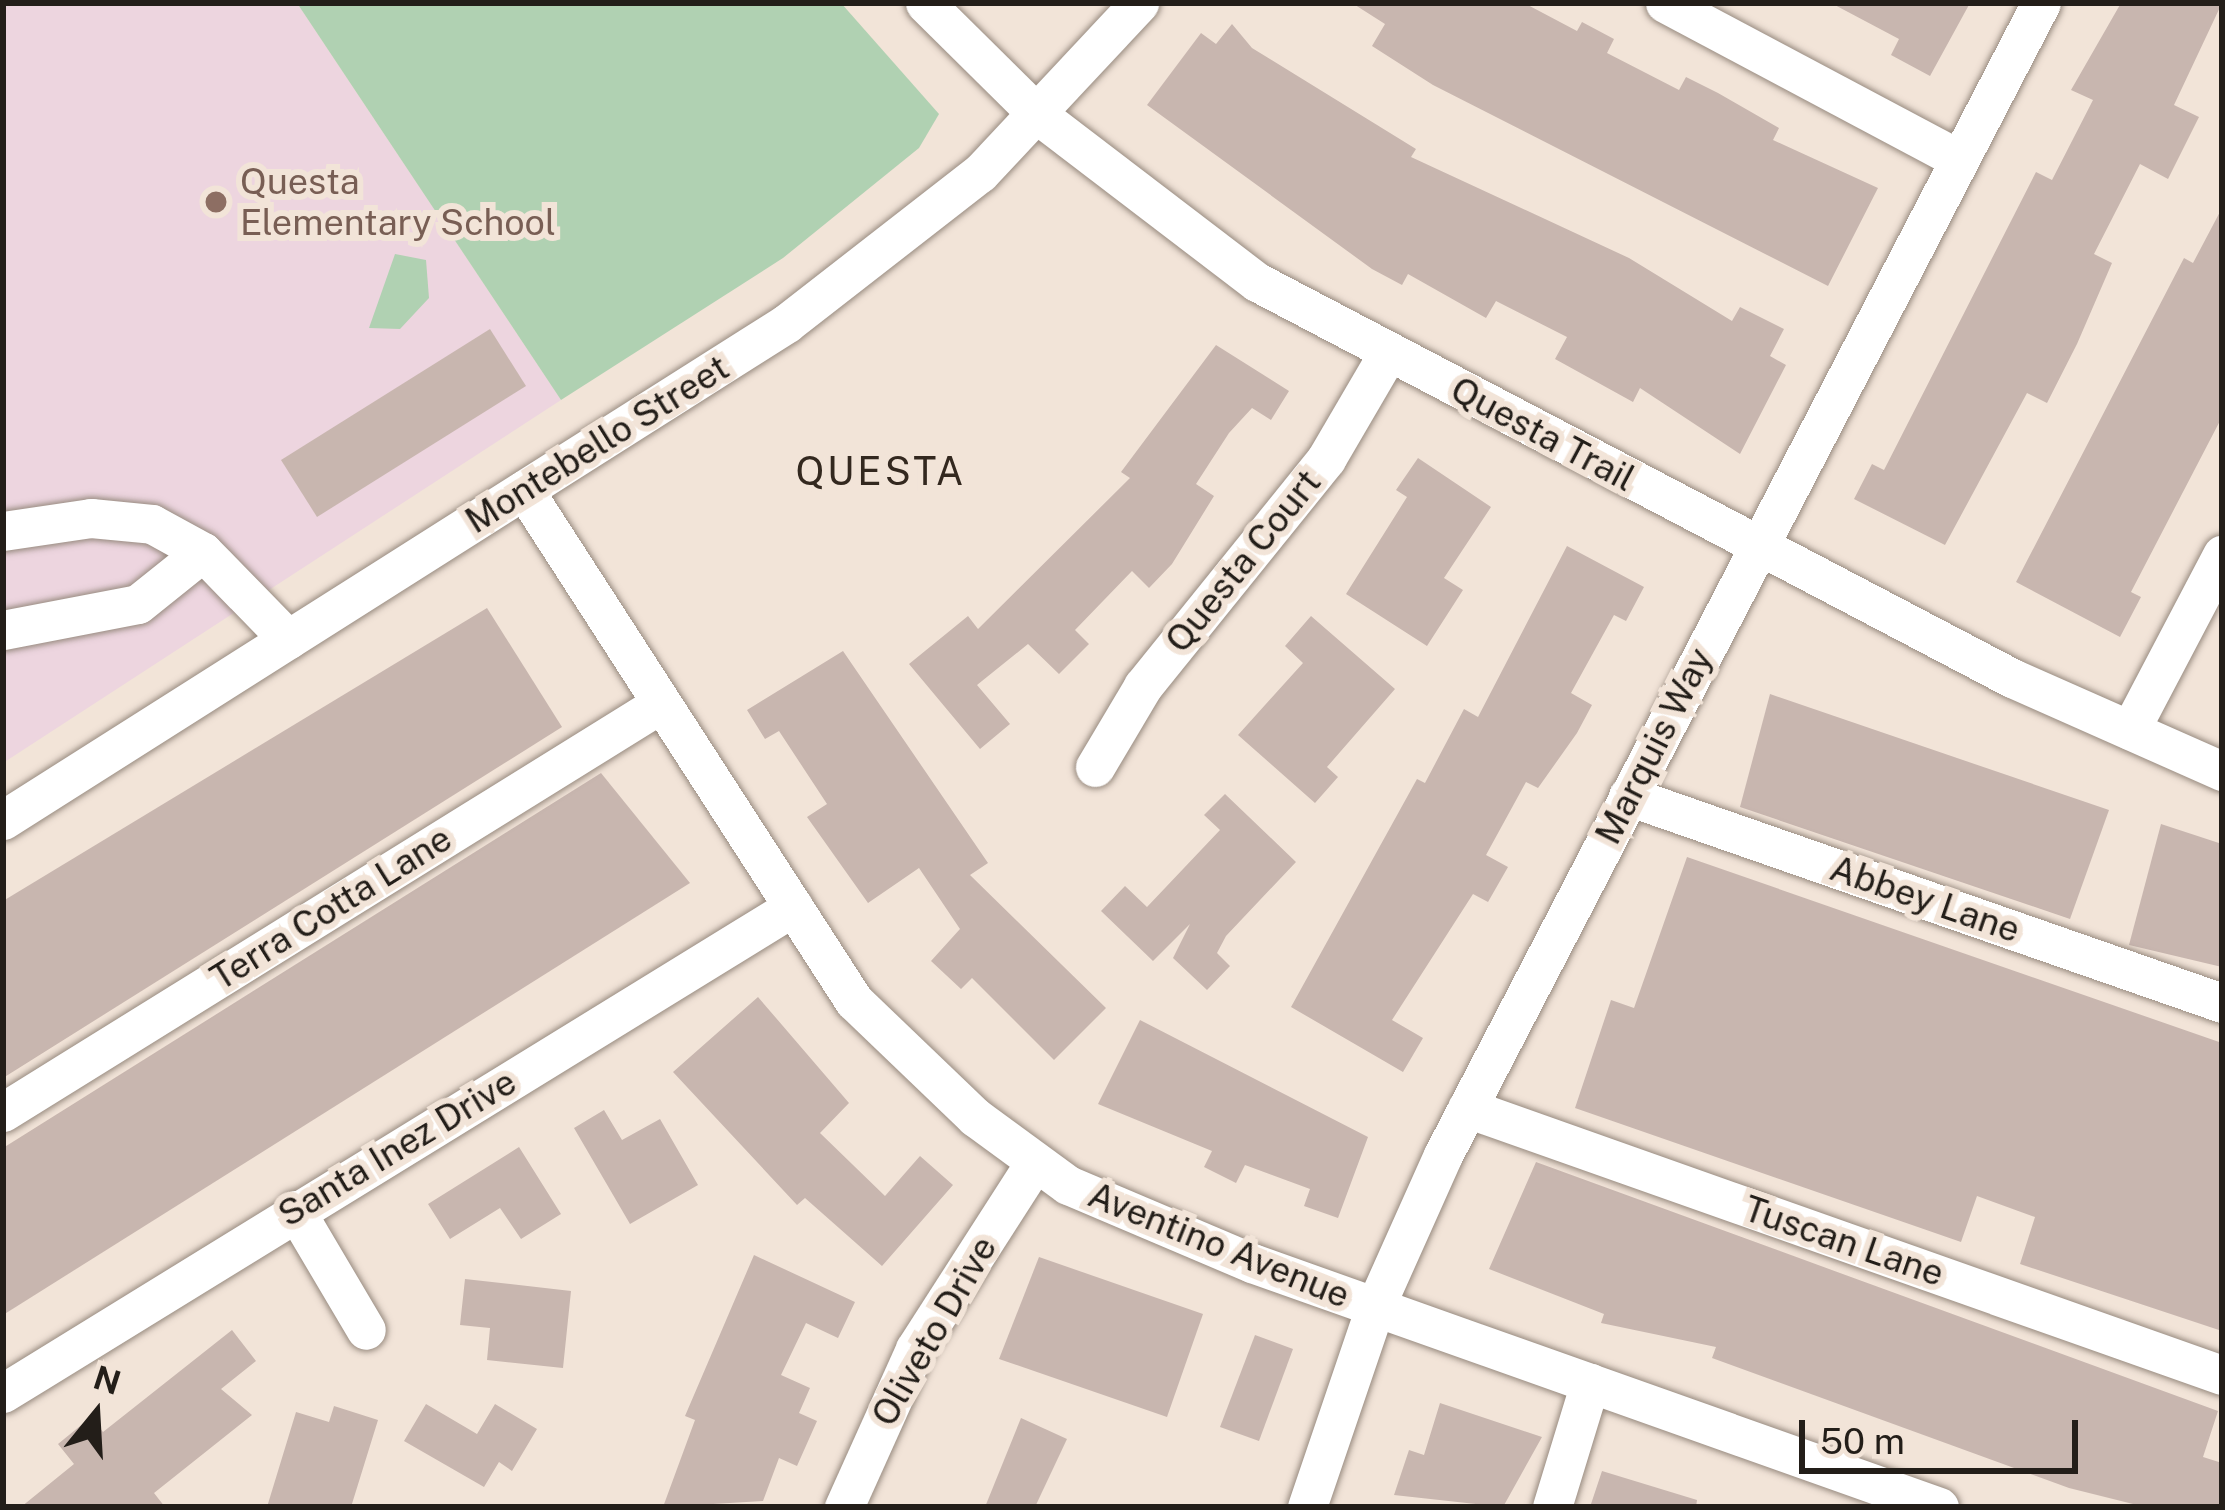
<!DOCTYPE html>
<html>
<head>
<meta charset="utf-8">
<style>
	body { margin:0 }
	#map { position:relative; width:2225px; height:1510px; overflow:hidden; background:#f2e4d8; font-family:"Public Sans",sans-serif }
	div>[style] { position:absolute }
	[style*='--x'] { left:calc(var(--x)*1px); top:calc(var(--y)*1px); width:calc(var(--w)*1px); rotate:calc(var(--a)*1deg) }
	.education>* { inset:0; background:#edd5df }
	.green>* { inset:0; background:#b0d1b2 }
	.building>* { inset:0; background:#c8b6af }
	.roads { filter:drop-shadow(0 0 3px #988b80) drop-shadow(0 0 3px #988b80) }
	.minor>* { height:39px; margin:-19.5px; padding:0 19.5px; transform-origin:19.5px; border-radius:19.5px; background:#fff }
	.dots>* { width:33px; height:33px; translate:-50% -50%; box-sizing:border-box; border:6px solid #f2e4d8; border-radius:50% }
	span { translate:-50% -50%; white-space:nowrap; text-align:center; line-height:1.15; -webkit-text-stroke:12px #f2e4d8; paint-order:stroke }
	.education-label { font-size:36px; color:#785e54 }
	.left { translate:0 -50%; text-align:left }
	.street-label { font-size:36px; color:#231e19 }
	.neighbourhood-label { font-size:39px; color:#33281f; letter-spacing:3px }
	.frame { position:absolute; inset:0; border:6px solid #231e19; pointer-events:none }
	.north { position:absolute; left:36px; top:1354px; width:120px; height:120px; -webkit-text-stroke:9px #f2e4d8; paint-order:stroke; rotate:18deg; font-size:33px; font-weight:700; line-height:48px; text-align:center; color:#231e19 }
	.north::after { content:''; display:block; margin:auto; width:42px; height:54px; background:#231e19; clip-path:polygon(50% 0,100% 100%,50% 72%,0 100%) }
	.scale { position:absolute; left:1799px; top:1420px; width:279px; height:54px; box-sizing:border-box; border:6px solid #231e19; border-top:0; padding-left:15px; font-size:36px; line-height:42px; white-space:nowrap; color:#231e19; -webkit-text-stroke:9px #f2e4d8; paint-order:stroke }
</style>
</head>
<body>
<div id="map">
	<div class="education">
		<div style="clip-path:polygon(3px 3px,297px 3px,561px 400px,3px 763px)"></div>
	</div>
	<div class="green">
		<div style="clip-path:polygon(297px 3px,841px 3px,939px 114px,919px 148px,783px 258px,561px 400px)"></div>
		<div style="clip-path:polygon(395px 254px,426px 260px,429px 298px,400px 329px,369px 328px)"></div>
	</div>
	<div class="building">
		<div style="clip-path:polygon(1352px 3px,1524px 3px,1577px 31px,1582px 22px,1614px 39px,1607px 53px,1679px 90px,1686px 77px,1718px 93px,1779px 128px,1773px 140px,1878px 188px,1828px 286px,1433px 85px,1372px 46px,1385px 24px)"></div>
		<div style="clip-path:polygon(1831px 3px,1970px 3px,1930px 76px,1891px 55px,1899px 39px)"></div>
		<div style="clip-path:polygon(2121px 3px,2222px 3px,2174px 105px,2199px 117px,2168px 179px,2140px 164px,2094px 254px,2112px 263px,2077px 344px,2047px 403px,2027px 393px,1945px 545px,1854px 499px,1872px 464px,1884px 470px,2036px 172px,2052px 180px,2093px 100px,2071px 90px)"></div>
		<div style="clip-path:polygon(1232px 24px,1252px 48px,1416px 149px,1411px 157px,1629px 258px,1732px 321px,1740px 307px,1784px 329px,1770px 356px,1786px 365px,1740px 454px,1640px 388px,1633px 402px,1555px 359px,1567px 337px,1496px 301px,1486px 318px,1408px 274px,1402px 285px,1372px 269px,1147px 105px,1201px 33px,1216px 44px)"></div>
		<div style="clip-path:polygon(2222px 208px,2222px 417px,2131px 592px,2141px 597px,2120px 637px,2016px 582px,2184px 258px,2193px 263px)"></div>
		<div style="clip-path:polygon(490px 329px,526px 386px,317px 517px,281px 460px)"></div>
		<div style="clip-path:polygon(1216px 345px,1289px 391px,1271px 420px,1252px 408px,1229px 433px,1196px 484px,1214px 496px,1172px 564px,1149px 588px,1132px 571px,1075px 630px,1089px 644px,1059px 674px,1028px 644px,977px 685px,1010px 724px,980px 749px,909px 664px,968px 616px,978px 629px,1130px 478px,1121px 472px)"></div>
		<div style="clip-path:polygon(1418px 458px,1491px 507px,1444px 578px,1463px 590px,1427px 646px,1346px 594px,1407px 497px,1396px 490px)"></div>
		<div style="clip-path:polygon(1567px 546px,1644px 587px,1626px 621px,1614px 615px,1571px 693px,1592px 705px,1577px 733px,1538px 788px,1526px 782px,1486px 855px,1508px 867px,1488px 902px,1473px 894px,1392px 1020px,1423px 1038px,1403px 1072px,1291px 1007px,1417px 779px,1425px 783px,1464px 709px,1478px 717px)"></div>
		<div style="clip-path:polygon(487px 608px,562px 727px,3px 1078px,3px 901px)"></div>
		<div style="clip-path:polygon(1311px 616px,1395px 689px,1327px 767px,1338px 777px,1315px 803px,1238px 735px,1303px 663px,1285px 646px)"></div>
		<div style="clip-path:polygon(843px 651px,988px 863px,970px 875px,1106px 1008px,1054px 1060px,972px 978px,961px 989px,931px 961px,960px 929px,919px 868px,868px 903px,807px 817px,827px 804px,779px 731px,765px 739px,747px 710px)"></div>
		<div style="clip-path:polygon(1770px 694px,2109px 810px,2070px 919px,1740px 807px)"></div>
		<div style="clip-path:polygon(601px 773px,690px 883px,3px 1315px,3px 1148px)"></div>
		<div style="clip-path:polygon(1225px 794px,1296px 862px,1226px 936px,1217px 953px,1230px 966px,1207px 990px,1173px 958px,1190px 924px,1153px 961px,1101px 911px,1125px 886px,1147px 907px,1220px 830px,1204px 815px)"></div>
		<div style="clip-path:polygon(2161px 824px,2222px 844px,2222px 967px,2129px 945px)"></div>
		<div style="clip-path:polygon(1687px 857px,2222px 1043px,2222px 1331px,2020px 1264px,2035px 1217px,1977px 1196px,1961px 1242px,1575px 1108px,1611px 1000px,1634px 1008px)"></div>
		<div style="clip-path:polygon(758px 997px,849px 1103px,820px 1133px,885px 1196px,920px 1156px,953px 1185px,882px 1266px,805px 1198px,797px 1205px,673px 1072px)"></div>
		<div style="clip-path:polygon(1140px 1020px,1368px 1137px,1338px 1218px,1304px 1206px,1310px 1189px,1245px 1165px,1236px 1183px,1204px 1167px,1212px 1151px,1098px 1104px)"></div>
		<div style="clip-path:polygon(604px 1110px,622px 1140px,660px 1119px,698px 1185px,630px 1224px,574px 1128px)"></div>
		<div style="clip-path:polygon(519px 1147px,561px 1214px,521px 1239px,500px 1208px,450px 1239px,428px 1204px)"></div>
		<div style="clip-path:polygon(1536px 1162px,2218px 1411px,2203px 1457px,2222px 1463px,2222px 1507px,2145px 1507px,2069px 1488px,1712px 1358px,1716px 1347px,1601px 1323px,1604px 1314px,1489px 1269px)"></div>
		<div style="clip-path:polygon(754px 1255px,855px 1302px,838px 1338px,806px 1323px,781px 1375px,810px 1388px,799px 1413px,817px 1421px,797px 1466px,779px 1458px,763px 1501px,663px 1507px,695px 1420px,685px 1416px)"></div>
		<div style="clip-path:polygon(1039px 1257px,1203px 1314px,1167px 1417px,999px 1359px)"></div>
		<div style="clip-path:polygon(465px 1279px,571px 1291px,563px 1368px,487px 1360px,490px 1328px,460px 1325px)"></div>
		<div style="clip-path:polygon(232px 1330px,256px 1361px,221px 1389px,252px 1415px,154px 1493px,165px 1507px,21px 1507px,74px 1464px,58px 1444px,91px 1417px,103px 1432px)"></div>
		<div style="clip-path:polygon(1255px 1335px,1293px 1349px,1259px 1441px,1220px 1427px)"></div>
		<div style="clip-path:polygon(1440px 1403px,1542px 1437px,1503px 1507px,1394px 1495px,1409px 1450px,1424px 1455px)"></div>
		<div style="clip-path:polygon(426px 1404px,477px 1434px,495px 1404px,537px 1429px,512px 1471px,499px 1462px,484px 1487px,404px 1441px)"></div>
		<div style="clip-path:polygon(334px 1406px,378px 1420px,351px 1507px,267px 1507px,296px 1412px,329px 1422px)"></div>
		<div style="clip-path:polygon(1021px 1418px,1067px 1439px,1035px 1507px,985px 1507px)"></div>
		<div style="clip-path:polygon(1602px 1471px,1697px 1500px,1696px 1507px,1590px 1507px)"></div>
	</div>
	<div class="roads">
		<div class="minor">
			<div style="--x:925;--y:3;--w:158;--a:44.7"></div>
			<div style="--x:1037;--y:114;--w:277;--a:37.4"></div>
			<div style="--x:1257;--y:282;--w:853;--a:27.68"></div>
			<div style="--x:2012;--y:678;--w:230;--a:23.9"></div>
			<div style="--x:1665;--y:3;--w:333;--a:28"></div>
			<div style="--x:524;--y:490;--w:608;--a:57.15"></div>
			<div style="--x:854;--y:1001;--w:168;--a:43.8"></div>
			<div style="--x:975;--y:1117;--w:115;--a:36.2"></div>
			<div style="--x:1068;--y:1185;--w:200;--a:23"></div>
			<div style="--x:1252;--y:1263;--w:729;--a:19.55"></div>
			<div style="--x:3;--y:531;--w:89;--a:-8.4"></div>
			<div style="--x:91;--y:518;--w:61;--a:5.6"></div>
			<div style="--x:152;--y:524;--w:58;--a:28.8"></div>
			<div style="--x:203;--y:552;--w:122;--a:45.7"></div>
			<div style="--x:3;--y:630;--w:137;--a:-10.9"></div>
			<div style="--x:138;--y:604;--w:83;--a:-38.7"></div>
			<div style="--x:2130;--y:730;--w:198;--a:-62.3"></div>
			<div style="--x:1095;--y:767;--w:94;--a:-59.3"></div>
			<div style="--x:1143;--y:686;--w:292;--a:-51.1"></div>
			<div style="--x:1326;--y:459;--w:123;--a:-59.7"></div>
			<div style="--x:1628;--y:796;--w:629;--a:19.21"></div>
			<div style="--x:3;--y:820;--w:928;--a:-32.37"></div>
			<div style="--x:787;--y:323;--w:244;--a:-37.9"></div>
			<div style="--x:980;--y:173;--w:233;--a:-46.9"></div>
			<div style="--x:1467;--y:1108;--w:801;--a:19.48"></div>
			<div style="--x:3;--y:1112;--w:773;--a:-31.84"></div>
			<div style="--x:295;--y:1210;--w:139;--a:59.4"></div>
			<div style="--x:3;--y:1393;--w:928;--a:-31.6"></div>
			<div style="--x:844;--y:1507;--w:173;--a:-65.8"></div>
			<div style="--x:915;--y:1349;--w:222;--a:-57.3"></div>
			<div style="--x:1307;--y:1507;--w:211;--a:-71.2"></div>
			<div style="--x:1375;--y:1307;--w:167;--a:-65.9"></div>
			<div style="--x:1443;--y:1155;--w:1298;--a:-62.57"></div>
			<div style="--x:1552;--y:1507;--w:130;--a:-73"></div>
		</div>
	</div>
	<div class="dots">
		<div style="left:216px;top:202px;background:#8d6e63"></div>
	</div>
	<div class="education-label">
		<span class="left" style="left:240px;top:202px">Questa<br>Elementary School</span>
	</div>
	<div class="street-label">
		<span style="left:1543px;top:434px;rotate:28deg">Questa Trail</span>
		<span style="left:597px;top:444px;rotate:-32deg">Montebello Street</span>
		<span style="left:1243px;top:561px;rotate:-51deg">Questa Court</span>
		<span style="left:1654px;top:746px;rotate:-63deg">Marquis Way</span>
		<span style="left:1925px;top:899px;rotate:19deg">Abbey Lane</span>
		<span style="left:331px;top:908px;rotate:-32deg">Terra Cotta Lane</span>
		<span style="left:397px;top:1148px;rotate:-31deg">Santa Inez Drive</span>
		<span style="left:1844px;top:1241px;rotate:19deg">Tuscan Lane</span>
		<span style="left:1219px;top:1245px;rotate:22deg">Aventino Avenue</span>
		<span style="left:934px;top:1331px;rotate:-60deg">Oliveto Drive</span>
	</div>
	<div class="neighbourhood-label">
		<span style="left:881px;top:471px">QUESTA</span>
	</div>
	<div class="frame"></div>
	<div class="north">N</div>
	<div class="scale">50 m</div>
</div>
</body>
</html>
